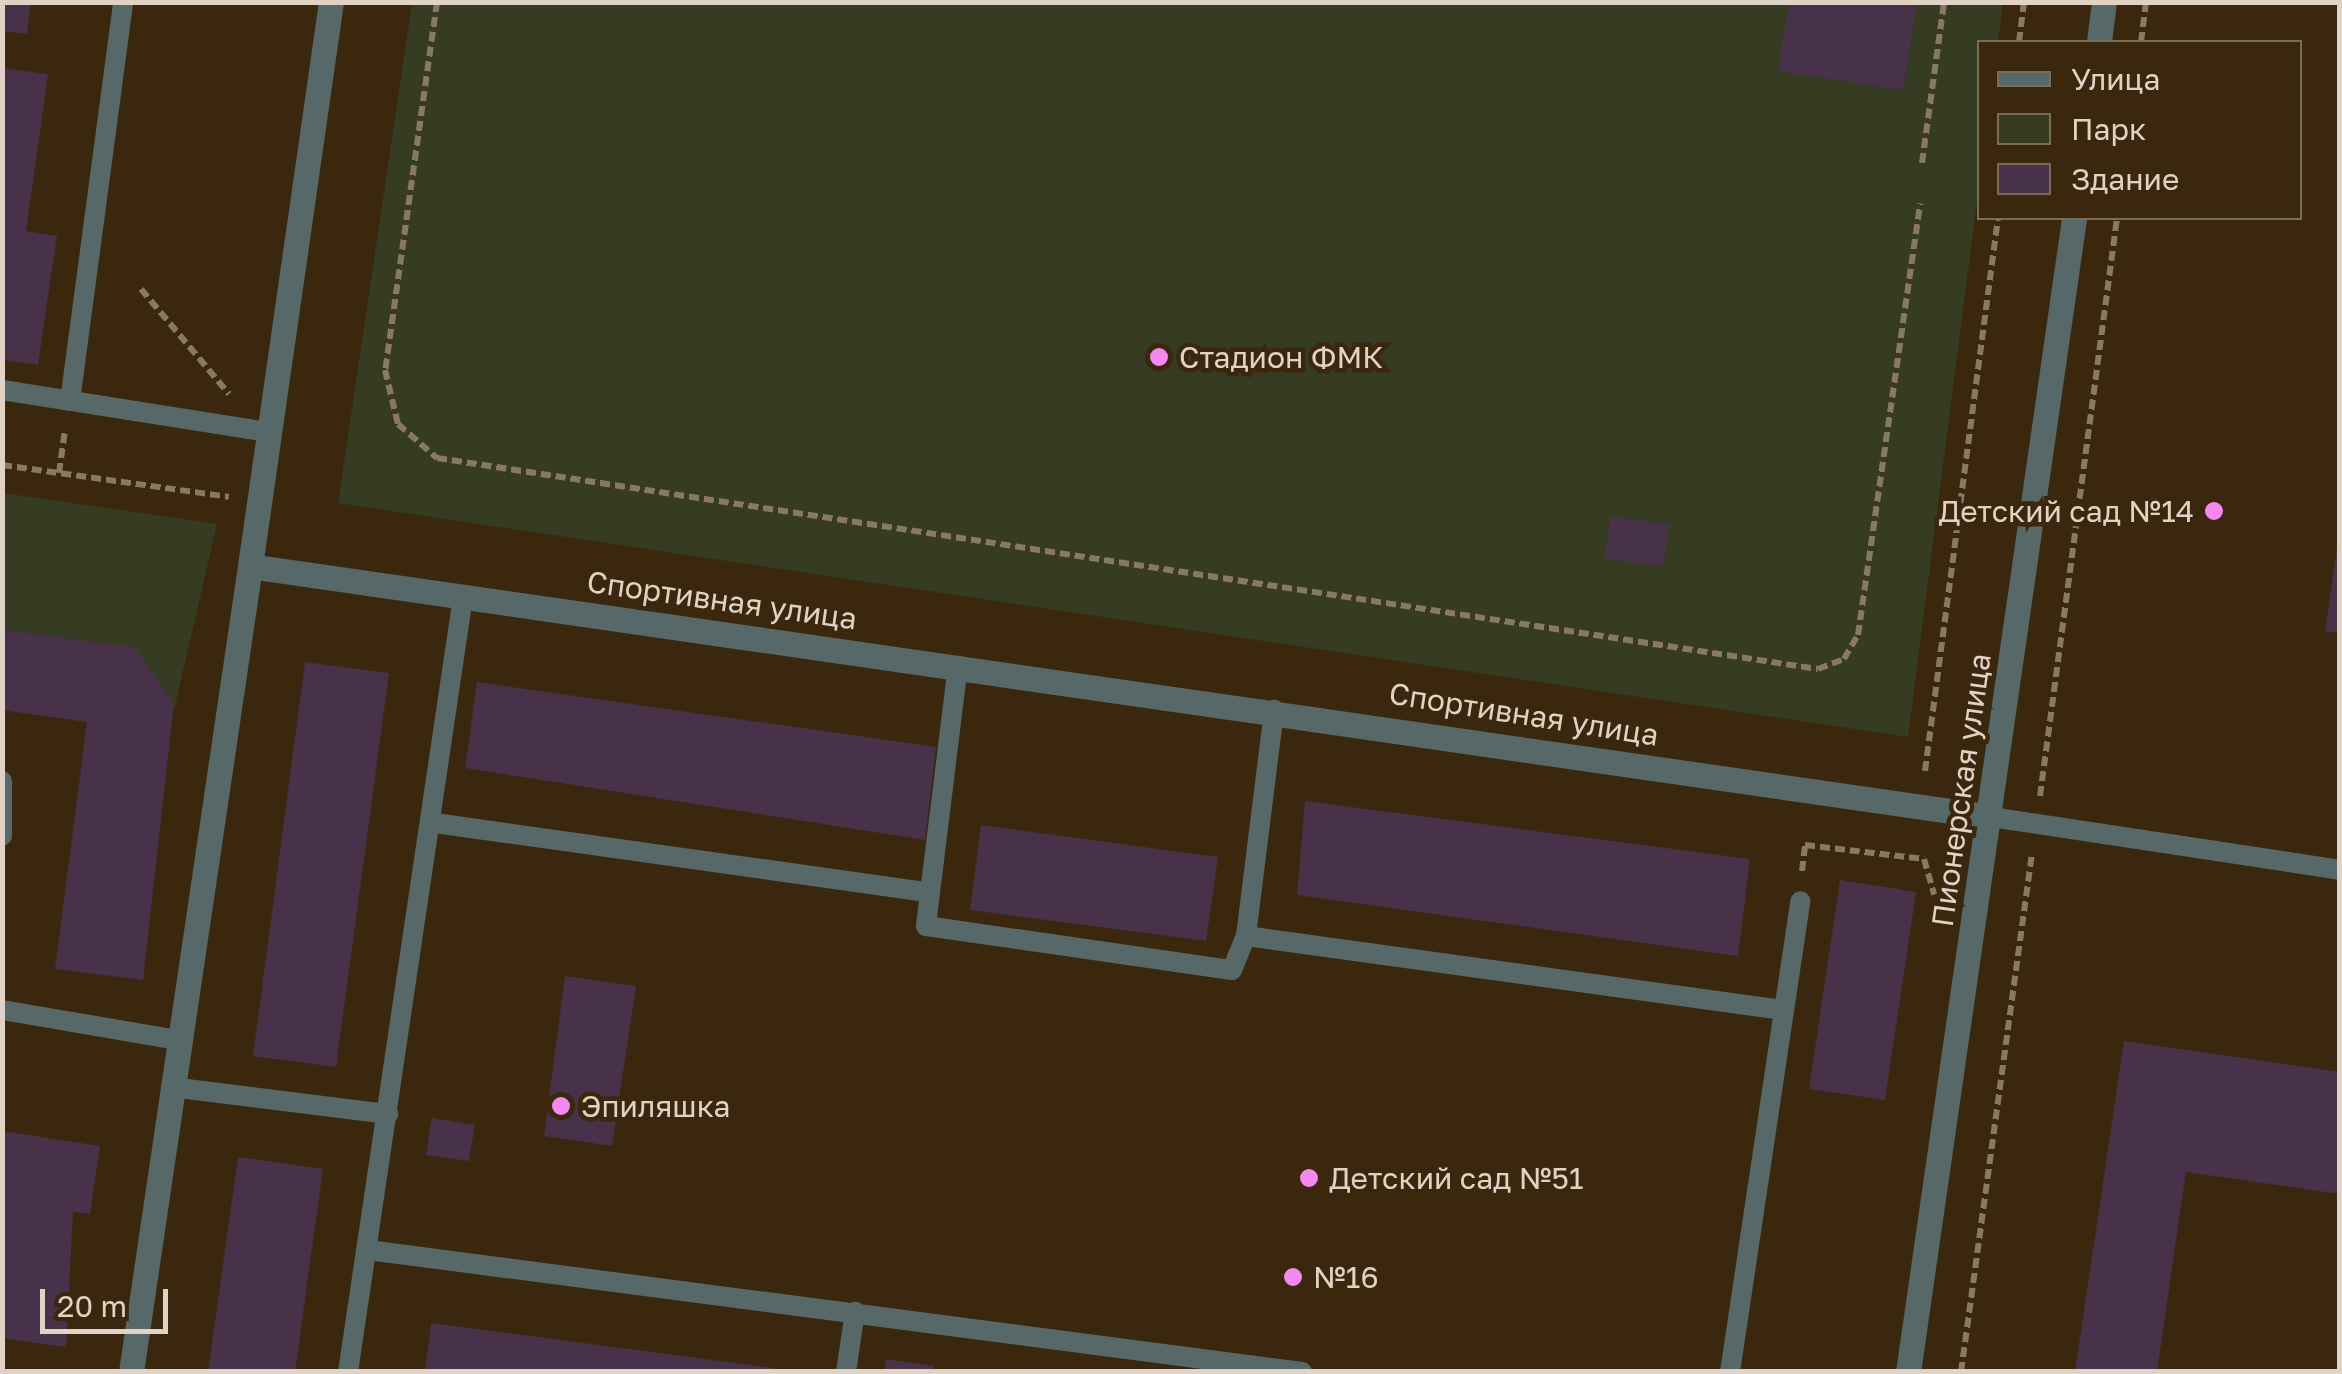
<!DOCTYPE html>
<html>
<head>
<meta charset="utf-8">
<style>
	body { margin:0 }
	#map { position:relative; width:2342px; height:1374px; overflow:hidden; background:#3a270d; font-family:"Golos Text",sans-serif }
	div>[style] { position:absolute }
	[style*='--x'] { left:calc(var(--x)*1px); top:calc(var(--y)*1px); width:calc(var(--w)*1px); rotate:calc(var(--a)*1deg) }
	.green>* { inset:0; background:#363c22 }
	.building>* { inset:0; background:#48324a }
	.path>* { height:6px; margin-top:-3px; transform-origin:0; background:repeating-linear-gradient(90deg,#897964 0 10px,transparent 0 15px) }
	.service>* { height:20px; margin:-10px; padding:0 10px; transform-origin:10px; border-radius:10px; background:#566868 }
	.minor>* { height:25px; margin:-12.5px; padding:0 12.5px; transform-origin:12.5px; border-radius:12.5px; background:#566868 }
	.dots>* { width:28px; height:28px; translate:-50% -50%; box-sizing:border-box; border:5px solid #3a270d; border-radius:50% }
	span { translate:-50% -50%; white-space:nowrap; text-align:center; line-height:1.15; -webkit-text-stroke:9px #3a270d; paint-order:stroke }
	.poi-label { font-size:30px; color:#e0d3c5 }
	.left { translate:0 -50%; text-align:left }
	.right { translate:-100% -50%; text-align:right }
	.street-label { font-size:30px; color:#e0d3c5 }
	.frame { position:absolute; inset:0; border:5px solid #e0d3c5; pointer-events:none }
	.legend { position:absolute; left:1977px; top:40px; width:325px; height:180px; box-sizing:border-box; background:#3a270d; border:2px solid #7c6c57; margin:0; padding:12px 18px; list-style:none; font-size:30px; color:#e0d3c5 }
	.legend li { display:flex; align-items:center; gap:20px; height:50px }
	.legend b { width:50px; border:2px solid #7c6c57 }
	.scale { position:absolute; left:40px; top:1289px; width:128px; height:45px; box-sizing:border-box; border:5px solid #e0d3c5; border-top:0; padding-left:12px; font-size:30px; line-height:35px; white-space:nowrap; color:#e0d3c5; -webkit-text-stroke:8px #3a270d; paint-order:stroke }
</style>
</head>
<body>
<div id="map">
	<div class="green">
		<div style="clip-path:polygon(412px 3px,2003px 3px,1998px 42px,1980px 42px,1979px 186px,1908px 737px,338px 503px)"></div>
		<div style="clip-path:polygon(3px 493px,217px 524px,174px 710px,133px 647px,3px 629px)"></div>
	</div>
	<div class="building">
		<div style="clip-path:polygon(2px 2px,31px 2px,27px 34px,2px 31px)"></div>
		<div style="clip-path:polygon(1789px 2px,1917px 2px,1903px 90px,1778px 71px)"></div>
		<div style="clip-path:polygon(2px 68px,48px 74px,26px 231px,57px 236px,38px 365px,2px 360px)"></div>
		<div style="clip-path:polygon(1611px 516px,1669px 525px,1663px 567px,1604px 558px)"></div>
		<div style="clip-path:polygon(2337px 548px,2340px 548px,2340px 633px,2325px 631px)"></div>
		<div style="clip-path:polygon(2px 629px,134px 647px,174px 703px,143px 980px,55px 969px,87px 722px,2px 710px)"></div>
		<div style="clip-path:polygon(305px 662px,389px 673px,336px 1067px,253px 1056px)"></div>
		<div style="clip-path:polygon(477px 682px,936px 747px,925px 840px,465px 768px)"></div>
		<div style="clip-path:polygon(1305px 801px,1750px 859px,1738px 956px,1297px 895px)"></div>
		<div style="clip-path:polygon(981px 825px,1218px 857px,1206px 941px,970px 910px)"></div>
		<div style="clip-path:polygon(1840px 880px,1916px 892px,1885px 1100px,1809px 1089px)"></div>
		<div style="clip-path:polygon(565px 976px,636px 986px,612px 1146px,544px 1136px)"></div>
		<div style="clip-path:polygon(2124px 1041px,2340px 1072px,2340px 1194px,2186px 1172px,2157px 1372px,2075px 1372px)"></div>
		<div style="clip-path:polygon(432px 1118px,475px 1125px,469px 1161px,426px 1155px)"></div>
		<div style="clip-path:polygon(2px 1131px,100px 1146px,90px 1214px,73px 1212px,66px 1347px,2px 1338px)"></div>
		<div style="clip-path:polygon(238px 1157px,323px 1169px,295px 1372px,208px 1372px)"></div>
		<div style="clip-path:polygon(431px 1323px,774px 1368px,774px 1372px,425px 1372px)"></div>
		<div style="clip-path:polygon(886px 1359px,934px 1366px,933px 1372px,885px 1372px)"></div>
	</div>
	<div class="path">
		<div style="--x:437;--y:2;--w:372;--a:98"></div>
		<div style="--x:385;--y:370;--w:56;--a:76.5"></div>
		<div style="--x:398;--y:424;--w:52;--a:41.1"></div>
		<div style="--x:437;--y:458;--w:1397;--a:8.69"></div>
		<div style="--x:1818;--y:669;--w:28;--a:-21"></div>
		<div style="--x:1844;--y:659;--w:28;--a:-60"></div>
		<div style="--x:1858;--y:635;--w:436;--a:-81.8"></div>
		<div style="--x:2019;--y:42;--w:40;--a:-82.9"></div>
		<div style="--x:2141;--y:42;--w:40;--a:-82.9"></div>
		<div style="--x:1922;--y:163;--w:162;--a:-82.2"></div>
		<div style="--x:1979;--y:193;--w:1;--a:0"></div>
		<div style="--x:141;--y:289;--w:137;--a:50"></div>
		<div style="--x:2;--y:465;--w:229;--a:8"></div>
		<div style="--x:59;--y:473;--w:43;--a:-82.1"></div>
		<div style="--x:1925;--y:771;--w:558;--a:-82.48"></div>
		<div style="--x:2040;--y:796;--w:583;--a:-82.41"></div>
		<div style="--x:1802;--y:871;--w:26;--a:-83"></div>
		<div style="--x:1805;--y:845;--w:120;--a:6.7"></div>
		<div style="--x:1924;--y:859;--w:37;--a:74"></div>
		<div style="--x:1961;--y:1372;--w:524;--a:-82.21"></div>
	</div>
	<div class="service">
		<div style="--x:2;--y:390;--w:267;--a:9"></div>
		<div style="--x:70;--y:401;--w:403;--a:-82.4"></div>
		<div style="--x:2;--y:781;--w:55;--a:90"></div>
		<div style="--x:1991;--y:817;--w:353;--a:8.6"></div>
		<div style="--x:435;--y:823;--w:500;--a:8"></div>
		<div style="--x:930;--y:893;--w:33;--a:97"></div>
		<div style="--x:926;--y:926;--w:309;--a:8.2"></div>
		<div style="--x:1232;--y:970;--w:37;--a:-68"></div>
		<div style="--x:1246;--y:936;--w:541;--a:7.86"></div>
		<div style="--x:930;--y:893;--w:229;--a:-83"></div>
		<div style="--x:1246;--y:936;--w:228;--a:-82.9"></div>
		<div style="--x:2;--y:1010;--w:179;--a:9.7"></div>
		<div style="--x:171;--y:1087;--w:219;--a:7.1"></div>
		<div style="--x:368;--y:1250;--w:942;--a:7.44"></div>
		<div style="--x:348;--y:1372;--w:783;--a:-81.56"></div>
		<div style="--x:846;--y:1372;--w:61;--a:-81.5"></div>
		<div style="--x:1730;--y:1372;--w:476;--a:-81.5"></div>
	</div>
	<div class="minor">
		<div style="--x:2099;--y:42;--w:40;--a:-82.9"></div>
		<div style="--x:250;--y:566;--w:570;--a:-81.83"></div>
		<div style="--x:131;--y:1372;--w:815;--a:-81.6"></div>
		<div style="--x:250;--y:566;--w:1759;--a:8.2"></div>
		<div style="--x:1908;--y:1372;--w:1166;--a:-81.81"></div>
	</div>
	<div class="dots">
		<div style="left:1159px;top:357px;background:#f489f0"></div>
		<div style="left:2214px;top:511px;background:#f489f0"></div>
		<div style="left:561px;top:1106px;background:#f489f0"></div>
		<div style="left:1309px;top:1178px;background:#f489f0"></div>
		<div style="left:1293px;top:1277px;background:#f489f0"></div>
	</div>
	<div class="poi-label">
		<span class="left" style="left:1179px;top:357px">Стадион ФМК</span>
		<span class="right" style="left:2194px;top:511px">Детский сад №14</span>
		<span class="left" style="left:581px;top:1106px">Эпиляшка</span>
		<span class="left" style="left:1329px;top:1178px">Детский сад №51</span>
		<span class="left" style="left:1313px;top:1277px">№16</span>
	</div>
	<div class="street-label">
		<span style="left:722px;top:600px;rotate:8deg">Спортивная улица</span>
		<span style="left:1524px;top:714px;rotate:9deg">Спортивная улица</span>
		<span style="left:1961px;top:790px;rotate:-82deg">Пионерская улица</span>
	</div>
	<div class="frame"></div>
	<ul class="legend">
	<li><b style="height:12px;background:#566868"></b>Улица</li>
	<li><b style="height:28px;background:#363c22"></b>Парк</li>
	<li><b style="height:28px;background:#48324a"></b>Здание</li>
	</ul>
	<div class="scale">20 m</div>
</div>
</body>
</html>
